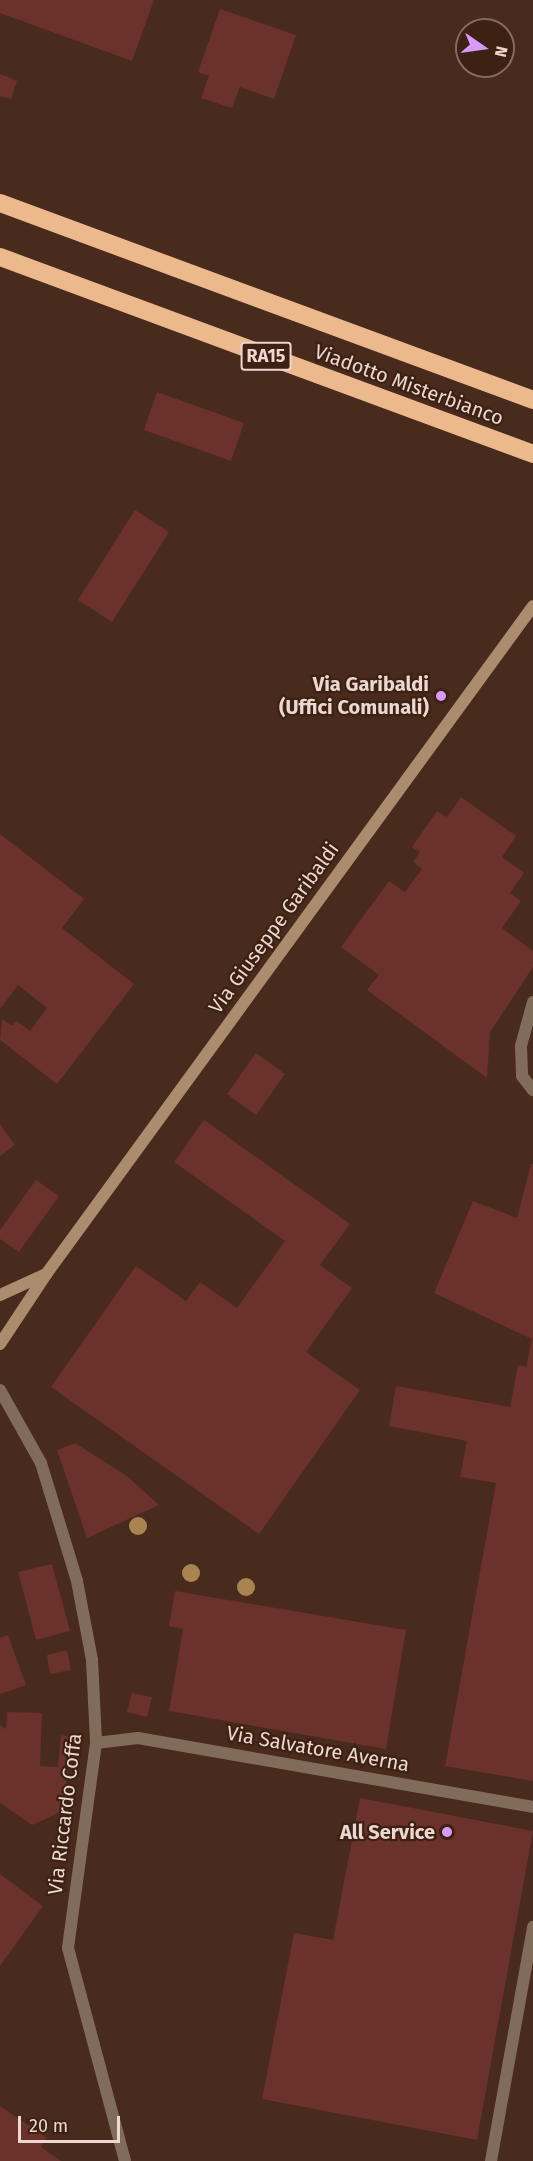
<!DOCTYPE html>
<html>
<head>
<meta charset="utf-8">
<style>
	body { margin:0 }
	#map { position:relative; width:533px; height:2161px; overflow:hidden; background:#482b1d; font-family:"Fira Sans",sans-serif }
	div>[style] { position:absolute }
	[style*='--x'] { left:calc(var(--x)*1px); top:calc(var(--y)*1px); width:calc(var(--w)*1px); rotate:calc(var(--a)*1deg) }
	.building>* { inset:0; background:#6b312b }
	.minor>* { height:12px; margin:-6px; padding:0 6px; transform-origin:6px; border-radius:6px; background:#816c5a }
	.secondary>* { height:12px; margin:-6px; padding:0 6px; transform-origin:6px; border-radius:6px; background:#ac8c6e }
	.motorway>* { height:18px; margin:-9px; padding:0 9px; transform-origin:9px; border-radius:9px; background:#ebb98b }
	.trees>* { width:18px; height:18px; margin:-9px; border-radius:50%; background:#a98450 }
	.dots>* { width:16px; height:16px; translate:-50% -50%; box-sizing:border-box; border:3px solid #3d2113; border-radius:50% }
	span { translate:-50% -50%; white-space:nowrap; text-align:center; line-height:1.15; -webkit-text-stroke:4.5px #3d2113; paint-order:stroke }
	.shield-label span { padding:2px 4px; background:#3d2113; border:2px solid; border-radius:4px; -webkit-text-stroke-width:0 }
	.shield-label { font-size:18px; color:#ecd8d0; font-weight:700 }
	.street-label { font-size:20px; color:#ecd8d0 }
	.poi-label { font-size:20px; color:#ecd8d0; font-weight:700 }
	.right { translate:-100% -50%; text-align:right }
	.north { position:absolute; left:455px; top:18px; width:60px; height:60px; box-sizing:border-box; background:#3d2113; border:2px solid #836a5f; border-radius:50%; rotate:103deg; font-size:16px; font-weight:700; line-height:24px; text-align:center; color:#ecd8d0 }
	.north::after { content:''; display:block; margin:auto; width:21px; height:27px; background:#d89af8; clip-path:polygon(50% 0,100% 100%,50% 72%,0 100%) }
	.scale { position:absolute; left:18px; top:2116px; width:102px; height:27px; box-sizing:border-box; border:3px solid #ecd8d0; border-top:0; padding-left:8px; font-size:18px; line-height:21px; white-space:nowrap; color:#ecd8d0; -webkit-text-stroke:4px #3d2113; paint-order:stroke }
</style>
</head>
<body>
<div id="map">
	<div class="building">
		<div style="clip-path:polygon(0 0,154px 0,132px 61px,0 13px)"></div>
		<div style="clip-path:polygon(220px 9px,296px 35px,274px 99px,240px 87px,232px 108px,201px 98px,209px 76px,198px 72px)"></div>
		<div style="clip-path:polygon(0 74px,17px 81px,11px 99px,0 96px)"></div>
		<div style="clip-path:polygon(157px 392px,244px 423px,231px 461px,144px 430px)"></div>
		<div style="clip-path:polygon(135px 510px,169px 532px,112px 622px,78px 600px)"></div>
		<div style="clip-path:polygon(461px 797px,516px 836px,502px 857px,524px 873px,510px 893px,521px 901px,502px 928px,533px 951px,533px 967px,490px 1032px,487px 1078px,367px 990px,379px 975px,341px 947px,389px 881px,405px 892px,422px 869px,413px 862px,420px 852px,412px 847px,437px 811px,447px 817px)"></div>
		<div style="clip-path:polygon(0 834px,84px 899px,62px 928px,134px 984px,57px 1084px,0 1040px,2px 1019px,12px 1026px,17px 1021px,30px 1031px,47px 1008px,18px 985px,0 1009px)"></div>
		<div style="clip-path:polygon(256px 1053px,285px 1074px,256px 1115px,227px 1094px)"></div>
		<div style="clip-path:polygon(204px 1120px,350px 1224px,320px 1265px,352px 1288px,306px 1352px,360px 1390px,259px 1534px,51px 1387px,136px 1266px,186px 1301px,200px 1282px,237px 1308px,285px 1241px,174px 1162px)"></div>
		<div style="clip-path:polygon(0 1124px,15px 1145px,0 1156px)"></div>
		<div style="clip-path:polygon(531px 1164px,533px 1164px,533px 1781px,445px 1766px,496px 1483px,460px 1477px,467px 1441px,389px 1426px,396px 1386px,510px 1407px,518px 1365px,526px 1367px,532px 1339px,434px 1293px,473px 1201px,517px 1218px)"></div>
		<div style="clip-path:polygon(36px 1180px,59px 1196px,19px 1252px,0 1239px,0 1230px)"></div>
		<div style="clip-path:polygon(75px 1443px,127px 1476px,159px 1505px,87px 1538px,57px 1450px)"></div>
		<div style="clip-path:polygon(52px 1564px,70px 1631px,36px 1640px,18px 1572px)"></div>
		<div style="clip-path:polygon(175px 1591px,406px 1630px,386px 1749px,169px 1711px,183px 1629px,169px 1626px)"></div>
		<div style="clip-path:polygon(8px 1635px,26px 1685px,0 1694px,0 1638px)"></div>
		<div style="clip-path:polygon(67px 1650px,71px 1670px,50px 1674px,47px 1655px)"></div>
		<div style="clip-path:polygon(132px 1693px,152px 1697px,147px 1717px,127px 1712px)"></div>
		<div style="clip-path:polygon(7px 1712px,42px 1713px,40px 1766px,58px 1767px,61px 1735px,74px 1738px,61px 1812px,32px 1825px,0 1803px,0 1725px,6px 1729px)"></div>
		<div style="clip-path:polygon(360px 1798px,533px 1831px,477px 2140px,262px 2099px,294px 1933px,333px 1940px)"></div>
		<div style="clip-path:polygon(0 1874px,43px 1906px,0 1966px)"></div>
		<div style="clip-path:polygon(0 2106px,47px 2138px,41px 2147px,61px 2161px,0 2161px)"></div>
	</div>
	<div class="minor">
		<div style="--x:533;--y:1002;--w:46;--a:105.3"></div>
		<div style="--x:521;--y:1046;--w:30;--a:88"></div>
		<div style="--x:522;--y:1076;--w:18;--a:52"></div>
		<div style="--x:0;--y:1390;--w:84;--a:60.7"></div>
		<div style="--x:41;--y:1463;--w:123;--a:73"></div>
		<div style="--x:77;--y:1581;--w:80;--a:79.2"></div>
		<div style="--x:92;--y:1660;--w:83;--a:87.2"></div>
		<div style="--x:96;--y:1743;--w:207;--a:97.8"></div>
		<div style="--x:68;--y:1948;--w:220;--a:75"></div>
		<div style="--x:96;--y:1743;--w:42;--a:-6.8"></div>
		<div style="--x:138;--y:1738;--w:401;--a:9.9"></div>
		<div style="--x:491;--y:2161;--w:238;--a:-79.8"></div>
	</div>
	<div class="secondary">
		<div style="--x:0;--y:1295;--w:51;--a:-24.5"></div>
		<div style="--x:0;--y:1344;--w:85;--a:-56.5"></div>
		<div style="--x:47;--y:1273;--w:825;--a:-53.92"></div>
	</div>
	<div class="motorway">
		<div style="--x:0;--y:203;--w:568;--a:20.28"></div>
		<div style="--x:0;--y:257;--w:568;--a:20.28"></div>
	</div>
	<div class="trees">
		<div style="left:138px;top:1526px"></div>
		<div style="left:191px;top:1573px"></div>
		<div style="left:246px;top:1587px"></div>
	</div>
	<div class="dots">
		<div style="left:441px;top:696px;background:#d89af8"></div>
		<div style="left:447px;top:1832px;background:#d89af8"></div>
	</div>
	<div class="shield-label">
		<span style="left:266px;top:356px">RA15</span>
	</div>
	<div class="street-label">
		<span style="left:409px;top:385px;rotate:20deg">Viadotto Misterbianco</span>
		<span style="left:274px;top:928px;rotate:-54deg">Via Giuseppe Garibaldi</span>
		<span style="left:318px;top:1749px;rotate:10deg">Via Salvatore Averna</span>
		<span style="left:65px;top:1814px;rotate:-83deg">Via Riccardo Coffa</span>
	</div>
	<div class="poi-label">
		<span class="right" style="left:429px;top:696px">Via Garibaldi<br>(Uffici Comunali)</span>
		<span class="right" style="left:435px;top:1832px">All Service</span>
	</div>
	<div class="north">N</div>
	<div class="scale">20 m</div>
</div>
</body>
</html>
